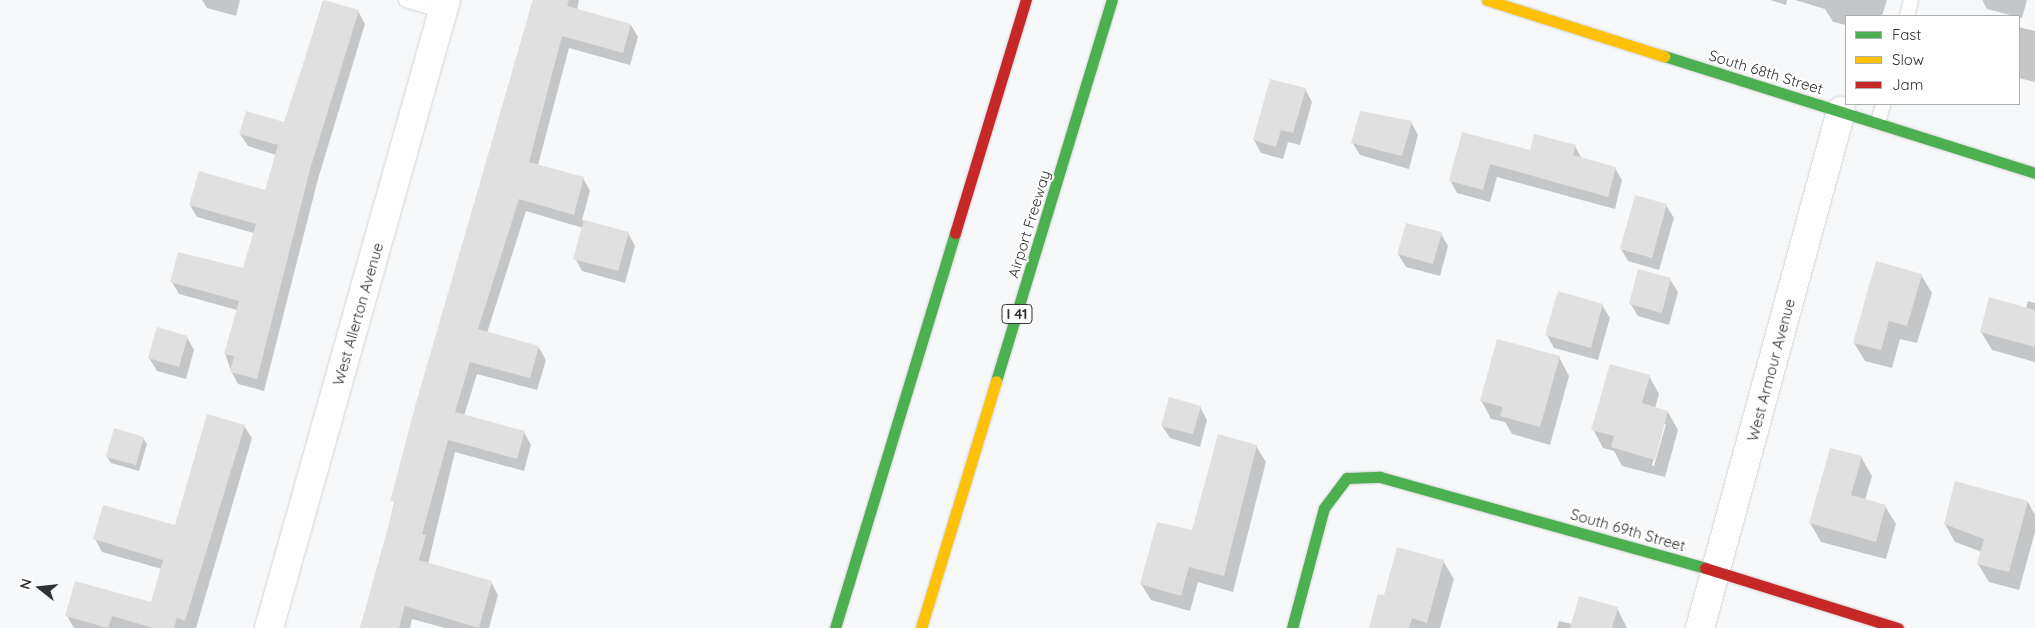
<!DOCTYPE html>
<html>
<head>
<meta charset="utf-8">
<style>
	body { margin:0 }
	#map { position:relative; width:2035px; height:628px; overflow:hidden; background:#f7f8f9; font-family:Quicksand,sans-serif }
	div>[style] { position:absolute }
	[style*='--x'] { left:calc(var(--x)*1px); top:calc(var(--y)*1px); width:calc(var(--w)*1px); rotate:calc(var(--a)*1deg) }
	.shadow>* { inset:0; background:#0003 }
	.building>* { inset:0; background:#e0e0e0 }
	.roads { filter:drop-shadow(0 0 1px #d2d3d4) drop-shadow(0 0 1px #d2d3d4) }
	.lane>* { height:14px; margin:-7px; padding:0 7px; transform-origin:7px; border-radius:7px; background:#fefefe }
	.street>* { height:28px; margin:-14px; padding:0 14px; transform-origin:14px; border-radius:14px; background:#fefefe }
	.fast>* { height:11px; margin:-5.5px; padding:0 5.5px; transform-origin:5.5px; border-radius:5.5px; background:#4caf50 }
	.slow>* { height:11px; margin:-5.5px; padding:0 5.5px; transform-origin:5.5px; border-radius:5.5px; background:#ffc107 }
	.jam>* { height:11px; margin:-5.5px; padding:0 5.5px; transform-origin:5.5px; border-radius:5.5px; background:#c62828 }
	span { translate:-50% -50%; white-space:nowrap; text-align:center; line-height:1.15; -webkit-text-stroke:4.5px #fff; paint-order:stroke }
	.shield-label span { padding:1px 4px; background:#fff; border:1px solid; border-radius:4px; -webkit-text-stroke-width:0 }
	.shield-label { font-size:14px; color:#303132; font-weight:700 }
	.street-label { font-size:15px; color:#303132 }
	.legend { position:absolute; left:1845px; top:15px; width:175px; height:90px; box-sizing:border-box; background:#fff; border:1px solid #acadad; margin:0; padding:6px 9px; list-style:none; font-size:15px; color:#303132 }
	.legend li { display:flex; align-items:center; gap:10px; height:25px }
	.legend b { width:25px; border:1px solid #acadad }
	.north { position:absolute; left:15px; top:563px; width:50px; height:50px; -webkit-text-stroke:4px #fff; paint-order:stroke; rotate:286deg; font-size:14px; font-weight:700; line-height:20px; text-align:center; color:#303132 }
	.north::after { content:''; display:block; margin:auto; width:18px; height:22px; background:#303132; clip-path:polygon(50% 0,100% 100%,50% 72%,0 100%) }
</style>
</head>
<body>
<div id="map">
	<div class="shadow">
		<div style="clip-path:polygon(202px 0,240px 0,236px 16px,207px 8px)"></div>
		<div style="clip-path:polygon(533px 0,579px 0,577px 10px,631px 25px,638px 37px,630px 65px,569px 48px,538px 165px,583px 178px,590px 191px,582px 220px,628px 233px,635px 246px,625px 283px,582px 271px,575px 258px,583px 228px,526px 211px,487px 333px,539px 348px,546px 360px,537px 390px,477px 374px,464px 416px,524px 432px,531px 445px,524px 471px,455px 452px,428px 564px,491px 582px,498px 595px,489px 628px,445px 628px,412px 619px,410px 628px,360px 628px,379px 568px,417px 404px)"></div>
		<div style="clip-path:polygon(1770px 0,1787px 0,1786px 5px)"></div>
		<div style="clip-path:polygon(1795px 0,1887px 0,1882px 16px,1846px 16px,1846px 25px,1833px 22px,1825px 9px)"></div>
		<div style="clip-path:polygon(1982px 0,2027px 0,2022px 18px,1987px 9px)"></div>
		<div style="clip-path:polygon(323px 1px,358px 11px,365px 24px,318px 179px,264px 391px,238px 384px,231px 371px,225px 353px,237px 310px,179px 294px,172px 282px,244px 270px,254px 233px,197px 217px,190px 205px,266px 191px,276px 155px,248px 146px,240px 134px,285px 124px)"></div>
		<div style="clip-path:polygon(2019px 27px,2035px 31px,2035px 82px,2019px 78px)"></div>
		<div style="clip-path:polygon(1305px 89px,1312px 102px,1300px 145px,1288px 142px,1283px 159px,1261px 153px,1254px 140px)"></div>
		<div style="clip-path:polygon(1411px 122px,1418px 135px,1409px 169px,1360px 155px,1352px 142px)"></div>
		<div style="clip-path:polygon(1463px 133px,1530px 152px,1575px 146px,1582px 159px,1615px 168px,1622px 180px,1615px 209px,1497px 177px,1490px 202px,1457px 193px,1450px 180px)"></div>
		<div style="clip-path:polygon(1666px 205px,1674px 218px,1659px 270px,1628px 261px,1621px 249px)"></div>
		<div style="clip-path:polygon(1441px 234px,1448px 246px,1440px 276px,1406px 267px,1398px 254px)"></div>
		<div style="clip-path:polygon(1921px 275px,1932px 293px,1917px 343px,1900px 339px,1892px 368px,1865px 361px,1854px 343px)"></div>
		<div style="clip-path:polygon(1670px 279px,1678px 292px,1669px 325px,1638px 316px,1630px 303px)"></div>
		<div style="clip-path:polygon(2028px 301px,2035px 303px,2035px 362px,1992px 350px,1981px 332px,2026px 308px)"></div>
		<div style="clip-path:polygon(1602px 305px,1610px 318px,1598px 360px,1554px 348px,1547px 335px)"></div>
		<div style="clip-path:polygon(187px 337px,194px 350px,186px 379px,157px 371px,149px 358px)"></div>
		<div style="clip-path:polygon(1559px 357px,1569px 376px,1550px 445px,1512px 434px,1505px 422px,1491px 419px,1481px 400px)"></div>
		<div style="clip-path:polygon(evenodd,1649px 376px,1659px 394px,1655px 408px,1668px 412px,1678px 430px,1665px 477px,1622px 466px,1614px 451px,1603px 448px,1593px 429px,1649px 376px,1663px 424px,1666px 424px,1654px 466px,1652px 465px,1663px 424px)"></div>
		<div style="clip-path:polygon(1200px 407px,1207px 420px,1200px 447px,1170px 438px,1162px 426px)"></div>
		<div style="clip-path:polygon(244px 426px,252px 438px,196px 628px,74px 628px,67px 616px,152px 604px,162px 569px,102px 552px,95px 539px,176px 527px)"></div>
		<div style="clip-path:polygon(143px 438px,147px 444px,139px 471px,111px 463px,107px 457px)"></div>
		<div style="clip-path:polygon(1256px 446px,1266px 462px,1233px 592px,1198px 582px,1190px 611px,1151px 600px,1141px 584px,1192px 531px)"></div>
		<div style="clip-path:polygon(1861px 457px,1872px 476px,1865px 500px,1885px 506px,1896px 524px,1886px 559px,1821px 542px,1810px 523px)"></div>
		<div style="clip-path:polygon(2028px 502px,2035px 515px,2035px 532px,2019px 590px,1989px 582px,1978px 564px,1982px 552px,1955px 542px,1945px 524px)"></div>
		<div style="clip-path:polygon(1443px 561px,1454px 579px,1440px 628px,1370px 628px,1385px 597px)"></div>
		<div style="clip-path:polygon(1617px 608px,1627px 628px,1557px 628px,1559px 621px,1572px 624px)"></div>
	</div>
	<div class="building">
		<div style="clip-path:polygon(324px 0,359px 10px,311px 166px,257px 379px,230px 372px,234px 356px,224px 354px,239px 301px,170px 282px,178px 252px,243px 268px,256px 224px,189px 205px,199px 171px,265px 190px,278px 145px,239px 134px,246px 111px,284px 122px)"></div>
		<div style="clip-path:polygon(533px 0,569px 0,567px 6px,631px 24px,623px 53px,562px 36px,529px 162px,584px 177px,574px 215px,519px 199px,478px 329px,539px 346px,530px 378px,470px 362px,455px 412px,525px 431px,517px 459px,448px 440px,422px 534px,426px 535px,419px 560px,492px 581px,479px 628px,405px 606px,399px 628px,360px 628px,395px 502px,390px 501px,416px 403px)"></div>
		<div style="clip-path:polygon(1270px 79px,1306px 88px,1293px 133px,1281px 130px,1276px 147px,1253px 140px)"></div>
		<div style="clip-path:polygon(1360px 111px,1412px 121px,1402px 156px,1351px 143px)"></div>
		<div style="clip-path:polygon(1462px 132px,1530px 150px,1534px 134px,1576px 145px,1573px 155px,1616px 167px,1608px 197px,1490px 164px,1483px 190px,1449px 181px)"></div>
		<div style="clip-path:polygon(1635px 195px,1667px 204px,1652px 258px,1620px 249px)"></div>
		<div style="clip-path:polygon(584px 220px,629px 232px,618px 271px,573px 259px)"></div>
		<div style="clip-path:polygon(1406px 223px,1442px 232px,1433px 264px,1397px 254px)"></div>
		<div style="clip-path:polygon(1876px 261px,1922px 274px,1907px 326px,1889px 321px,1881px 350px,1853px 343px)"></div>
		<div style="clip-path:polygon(1638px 269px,1671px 278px,1662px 313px,1629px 304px)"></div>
		<div style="clip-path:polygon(1558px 291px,1603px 304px,1591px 348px,1545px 335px)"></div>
		<div style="clip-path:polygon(1989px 297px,2035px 310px,2035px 347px,1980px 332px)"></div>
		<div style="clip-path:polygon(157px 327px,188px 336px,179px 367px,148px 358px)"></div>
		<div style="clip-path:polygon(1497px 339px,1560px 356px,1540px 427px,1500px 416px,1503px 407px,1480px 401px)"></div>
		<div style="clip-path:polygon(1610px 364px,1650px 375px,1642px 403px,1668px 411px,1655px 460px,1611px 447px,1614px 436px,1591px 430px)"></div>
		<div style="clip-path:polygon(1169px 397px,1201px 406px,1193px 434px,1161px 426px)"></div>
		<div style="clip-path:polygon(207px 414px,245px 425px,185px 621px,177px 618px,174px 628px,153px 628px,112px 616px,108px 628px,65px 616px,75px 581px,151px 602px,163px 560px,93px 539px,103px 505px,175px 525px)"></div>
		<div style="clip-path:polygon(114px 428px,144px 437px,136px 465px,106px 457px)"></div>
		<div style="clip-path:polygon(1218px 434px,1257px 445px,1224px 576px,1189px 567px,1181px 596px,1140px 584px,1157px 522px,1192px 530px)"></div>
		<div style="clip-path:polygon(1830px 448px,1862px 456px,1851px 495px,1886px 505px,1876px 542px,1809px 523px)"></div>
		<div style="clip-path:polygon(1955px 481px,2028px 501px,2009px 572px,1977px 564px,1984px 539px,1944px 524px)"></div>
		<div style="clip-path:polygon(1397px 547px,1444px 560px,1427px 623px,1412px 618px,1409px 628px,1369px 628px,1378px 594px,1384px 595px)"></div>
		<div style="clip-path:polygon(1579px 596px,1618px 607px,1612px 628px,1570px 628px)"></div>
	</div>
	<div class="roads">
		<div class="lane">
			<div style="--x:406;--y:0;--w:39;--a:17"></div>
			<div style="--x:1907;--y:16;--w:16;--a:-76"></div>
			<div style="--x:1878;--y:122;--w:19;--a:-74"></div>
		</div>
		<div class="street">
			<div style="--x:269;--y:628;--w:652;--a:-74.26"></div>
			<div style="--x:1700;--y:628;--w:536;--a:-74.74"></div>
		</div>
		<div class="fast">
			<div style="--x:1664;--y:56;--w:389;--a:17.5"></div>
			<div style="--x:996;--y:381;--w:398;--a:-73.1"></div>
			<div style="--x:835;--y:628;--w:413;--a:-73.1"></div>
			<div style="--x:1292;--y:628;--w:124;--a:-75.1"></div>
			<div style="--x:1324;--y:508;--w:38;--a:-53"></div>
			<div style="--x:1347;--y:478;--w:33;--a:-2"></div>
			<div style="--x:1380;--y:477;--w:337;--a:15.6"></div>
		</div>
		<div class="slow">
			<div style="--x:1487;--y:0;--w:186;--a:17.6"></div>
			<div style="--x:921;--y:628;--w:258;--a:-73.1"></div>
		</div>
		<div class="jam">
			<div style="--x:955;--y:233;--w:244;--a:-73.1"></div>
			<div style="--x:1705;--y:568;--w:202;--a:17.3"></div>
		</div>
	</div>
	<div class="shield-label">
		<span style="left:1017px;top:314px">I 41</span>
	</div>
	<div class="street-label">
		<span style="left:1766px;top:72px;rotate:17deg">South 68th Street</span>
		<span style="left:1029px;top:224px;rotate:-73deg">Airport Freeway</span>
		<span style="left:358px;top:314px;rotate:-74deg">West Allerton Avenue</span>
		<span style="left:1771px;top:370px;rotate:-75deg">West Armour Avenue</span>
		<span style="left:1628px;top:530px;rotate:16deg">South 69th Street</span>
	</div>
	<ul class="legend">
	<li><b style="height:6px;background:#4caf50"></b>Fast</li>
	<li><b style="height:6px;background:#ffc107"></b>Slow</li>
	<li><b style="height:6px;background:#c62828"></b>Jam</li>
	</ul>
	<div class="north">N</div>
</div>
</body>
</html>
